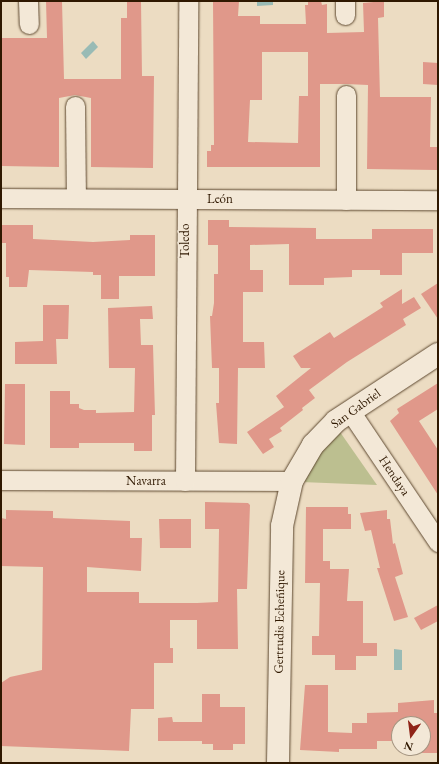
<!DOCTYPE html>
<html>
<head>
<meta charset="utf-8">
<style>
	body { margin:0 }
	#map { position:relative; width:439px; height:764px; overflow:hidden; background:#ecdcc2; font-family:"EB Garamond",serif }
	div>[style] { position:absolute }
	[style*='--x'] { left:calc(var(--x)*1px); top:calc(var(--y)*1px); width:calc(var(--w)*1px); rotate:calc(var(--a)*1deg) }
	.green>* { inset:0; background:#bcbf90 }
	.water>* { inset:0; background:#99bbb5 }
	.building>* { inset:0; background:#e0988a }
	.roads { filter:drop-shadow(0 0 1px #5e4930) drop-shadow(0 0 1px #5e4930) }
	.minor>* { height:19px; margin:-9.5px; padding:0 9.5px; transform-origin:9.5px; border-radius:9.5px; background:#f3e8d7 }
	.tertiary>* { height:22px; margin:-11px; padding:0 11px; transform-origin:11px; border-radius:11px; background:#f3e8d7 }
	span { translate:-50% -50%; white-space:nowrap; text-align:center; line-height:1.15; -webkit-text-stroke:3px #f3e8d7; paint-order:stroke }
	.street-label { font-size:13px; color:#2f1800 }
	.frame { position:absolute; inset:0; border:2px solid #2f1800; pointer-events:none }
	.north { position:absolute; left:391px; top:716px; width:40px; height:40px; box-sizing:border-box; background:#f3e8d7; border:1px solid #a59581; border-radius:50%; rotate:194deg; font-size:11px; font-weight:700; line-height:16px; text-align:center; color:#2f1800 }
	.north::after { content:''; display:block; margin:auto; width:14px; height:18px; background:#8f2418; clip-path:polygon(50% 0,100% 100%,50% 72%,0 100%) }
</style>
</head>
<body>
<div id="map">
	<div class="green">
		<div style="clip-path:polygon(340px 432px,377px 485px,301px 482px,311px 463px)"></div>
	</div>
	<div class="water">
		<div style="clip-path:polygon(257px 1px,273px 1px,273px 5px,257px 6px)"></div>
		<div style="clip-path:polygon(93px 41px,98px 47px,86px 59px,81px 53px)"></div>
		<div style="clip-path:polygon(394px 649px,402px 650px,402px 670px,394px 670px)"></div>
	</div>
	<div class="building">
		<div style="clip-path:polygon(46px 1px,62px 1px,64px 79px,121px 79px,121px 18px,127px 18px,127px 1px,141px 1px,142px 76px,154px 76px,153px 168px,91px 167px,91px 98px,75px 95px,59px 98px,59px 167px,2px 166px,1px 38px,47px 38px)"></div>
		<div style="clip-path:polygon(evenodd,213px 1px,239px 1px,238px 16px,260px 16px,260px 24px,306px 24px,305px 5px,308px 5px,308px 1px,321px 1px,322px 5px,327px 4px,327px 33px,364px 32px,363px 3px,384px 1px,384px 17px,378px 18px,380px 97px,431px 97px,430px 147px,437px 147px,437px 170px,367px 169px,368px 85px,346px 84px,320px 84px,320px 167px,207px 167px,207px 151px,211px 151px,211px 145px,214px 145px,213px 1px,262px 52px,308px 52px,308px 96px,299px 96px,298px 143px,248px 142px,250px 100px,262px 100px,262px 52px)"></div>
		<div style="clip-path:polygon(423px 62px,438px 63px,438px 85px,423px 84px)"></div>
		<div style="clip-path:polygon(208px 220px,229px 220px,229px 227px,316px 228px,316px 239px,372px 239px,372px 229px,433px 229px,433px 253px,402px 253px,402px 275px,380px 275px,380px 270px,352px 270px,352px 277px,324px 278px,324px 285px,289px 285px,289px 244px,250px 245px,250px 270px,263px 270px,263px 292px,243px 292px,243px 342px,264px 342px,265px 368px,238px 368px,237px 444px,219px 443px,216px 403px,219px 403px,219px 368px,212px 368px,210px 316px,212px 316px,214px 303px,214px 274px,218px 274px,218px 245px,208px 245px)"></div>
		<div style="clip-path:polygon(1px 225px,33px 225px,33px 239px,93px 242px,130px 240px,130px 235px,155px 235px,155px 276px,119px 276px,119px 299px,101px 299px,101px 275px,93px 275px,93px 272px,29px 270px,27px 287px,9px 287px,9px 277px,6px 277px,6px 243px,1px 243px)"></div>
		<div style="clip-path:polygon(438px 283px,438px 319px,421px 294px)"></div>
		<div style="clip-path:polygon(402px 289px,402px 304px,414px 297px,421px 308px,403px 319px,406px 325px,347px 362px,309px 390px,315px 398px,302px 408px,303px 410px,280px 428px,282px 431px,269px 439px,274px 447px,263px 454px,247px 432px,284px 407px,276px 396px,311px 368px,301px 368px,293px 356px,330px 332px,334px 338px,383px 307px,380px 303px)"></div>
		<div style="clip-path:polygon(43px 305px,69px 305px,68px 339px,56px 339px,57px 364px,15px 364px,15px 342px,43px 341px)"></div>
		<div style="clip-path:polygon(152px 306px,153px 319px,140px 319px,141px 345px,153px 345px,155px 415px,152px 415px,152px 451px,134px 451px,134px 443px,79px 443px,79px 448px,50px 448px,50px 391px,70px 391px,70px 404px,79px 404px,79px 408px,84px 410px,96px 410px,96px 413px,134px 412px,135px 368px,109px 368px,108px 308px)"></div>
		<div style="clip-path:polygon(438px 383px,438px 409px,419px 421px,438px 450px,438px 495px,390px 421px,399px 413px,397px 409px)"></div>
		<div style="clip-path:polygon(5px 384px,25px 384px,25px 445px,4px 444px)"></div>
		<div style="clip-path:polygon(205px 502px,248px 503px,250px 505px,247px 589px,237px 589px,238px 649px,197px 649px,197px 620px,170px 620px,170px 648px,173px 648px,173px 663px,154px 663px,154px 709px,131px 709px,129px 751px,1px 746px,1px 683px,10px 677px,42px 670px,43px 567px,1px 566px,1px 518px,6px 519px,6px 510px,53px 511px,53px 518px,130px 521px,130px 538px,142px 538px,141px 571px,87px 567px,87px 592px,139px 592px,139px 603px,197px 603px,218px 602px,219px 529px,205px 529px)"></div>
		<div style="clip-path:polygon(306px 507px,348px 507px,348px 514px,351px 514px,351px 529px,323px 529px,323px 561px,330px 561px,330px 569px,349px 569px,347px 601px,363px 601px,363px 643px,377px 643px,377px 656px,356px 656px,356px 670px,335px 670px,335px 655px,312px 655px,312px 636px,319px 636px,320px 583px,305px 583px)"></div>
		<div style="clip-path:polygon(387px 510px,387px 519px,390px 519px,393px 544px,395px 543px,403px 574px,395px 577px,408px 617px,394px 621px,377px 568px,380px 568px,371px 530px,365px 531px,360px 513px)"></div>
		<div style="clip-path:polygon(159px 519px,191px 519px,191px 548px,160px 548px)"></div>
		<div style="clip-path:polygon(438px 605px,438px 621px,421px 630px,414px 618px)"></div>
		<div style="clip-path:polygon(305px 685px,328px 685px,328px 732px,352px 733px,352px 723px,367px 723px,367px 713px,398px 712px,398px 703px,434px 700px,434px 713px,438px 713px,438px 753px,421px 753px,423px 724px,399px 724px,399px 741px,377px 741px,377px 749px,339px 749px,339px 752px,300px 750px)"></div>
		<div style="clip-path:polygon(202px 694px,220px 694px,220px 707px,245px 707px,245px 744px,233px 744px,233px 750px,213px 750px,213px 744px,202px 744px,202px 741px,158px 741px,158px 718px,172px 717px,173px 722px,202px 722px)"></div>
	</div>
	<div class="roads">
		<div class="minor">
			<div style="--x:28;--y:1;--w:23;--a:88"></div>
			<div style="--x:345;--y:1;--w:14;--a:90"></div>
			<div style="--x:75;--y:106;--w:91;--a:89.4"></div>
			<div style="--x:1;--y:198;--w:437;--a:0.3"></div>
			<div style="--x:346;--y:200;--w:105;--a:-90"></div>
			<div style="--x:350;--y:411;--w:158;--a:56.1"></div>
			<div style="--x:1;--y:480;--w:291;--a:0.2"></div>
			<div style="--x:185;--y:481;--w:480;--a:-89.6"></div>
		</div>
		<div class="tertiary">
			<div style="--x:278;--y:763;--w:237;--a:-89"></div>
			<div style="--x:282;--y:526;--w:46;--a:-77.5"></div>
			<div style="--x:292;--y:481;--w:42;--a:-59.7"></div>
			<div style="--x:313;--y:445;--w:33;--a:-46"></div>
			<div style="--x:336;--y:421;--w:122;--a:-33.3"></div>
		</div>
	</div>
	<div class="street-label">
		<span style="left:220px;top:199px">León</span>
		<span style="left:185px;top:241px;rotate:-90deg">Toledo</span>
		<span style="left:356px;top:409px;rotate:-36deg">San Gabriel</span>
		<span style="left:394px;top:476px;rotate:56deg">Hendaya</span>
		<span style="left:146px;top:481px">Navarra</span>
		<span style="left:280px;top:622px;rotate:-89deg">Gertrudis Echeñique</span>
	</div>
	<div class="frame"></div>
	<div class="north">N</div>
</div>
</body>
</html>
